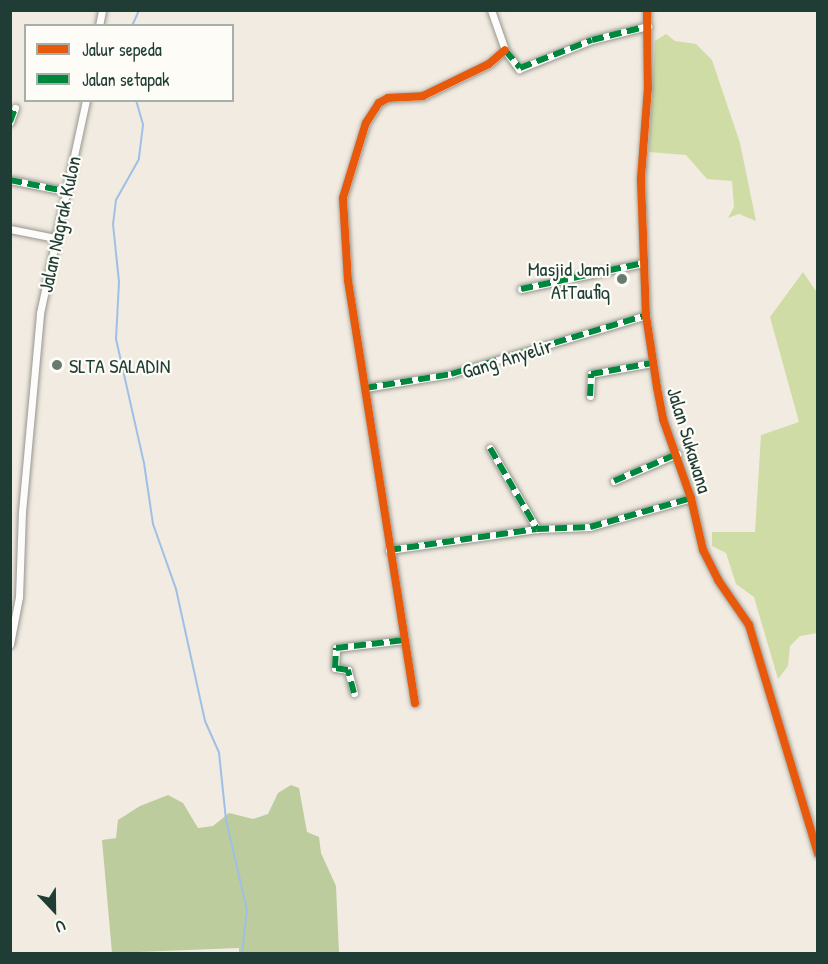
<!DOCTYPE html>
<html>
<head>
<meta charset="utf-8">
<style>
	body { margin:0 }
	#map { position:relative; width:828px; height:964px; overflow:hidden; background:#f2ebe1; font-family:"Patrick Hand",sans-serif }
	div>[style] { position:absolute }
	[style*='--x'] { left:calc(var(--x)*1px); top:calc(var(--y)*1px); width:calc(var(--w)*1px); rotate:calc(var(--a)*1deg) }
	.green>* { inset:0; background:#d0dca6 }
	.forest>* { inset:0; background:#bccc9d }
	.stream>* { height:2px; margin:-1px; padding:0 1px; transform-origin:1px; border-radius:1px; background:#9fc0e6 }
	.roads { filter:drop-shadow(0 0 2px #94968f) drop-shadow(0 0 2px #94968f) }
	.minor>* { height:7px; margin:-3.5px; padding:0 3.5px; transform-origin:3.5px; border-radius:3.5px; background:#fdfcfa }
	.quiet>* { height:6px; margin-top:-3px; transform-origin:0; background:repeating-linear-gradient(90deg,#00873e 0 12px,transparent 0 18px) }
	.cycleway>* { height:8px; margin:-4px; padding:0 4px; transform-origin:4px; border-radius:4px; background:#e8590c }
	.dots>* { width:16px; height:16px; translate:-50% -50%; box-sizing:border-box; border:3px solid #fdfcf7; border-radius:50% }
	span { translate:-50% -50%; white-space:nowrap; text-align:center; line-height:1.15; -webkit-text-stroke:4.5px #fdfcf7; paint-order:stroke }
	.street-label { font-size:20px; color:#1f3d34 }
	.poi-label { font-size:20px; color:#1f3d34 }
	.right { translate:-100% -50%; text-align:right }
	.left { translate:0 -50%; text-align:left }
	.frame { position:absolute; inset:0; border:12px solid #1f3d34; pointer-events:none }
	.legend { position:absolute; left:24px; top:24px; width:210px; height:78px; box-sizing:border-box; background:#fdfcf7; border:2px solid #a4b0a9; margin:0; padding:8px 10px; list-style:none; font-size:18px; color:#1f3d34 }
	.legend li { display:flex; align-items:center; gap:12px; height:30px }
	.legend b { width:30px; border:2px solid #a4b0a9 }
	.north { position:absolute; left:24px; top:880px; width:60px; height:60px; -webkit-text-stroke:4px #fdfcf7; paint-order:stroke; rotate:158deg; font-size:16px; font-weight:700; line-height:24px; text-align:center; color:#1f3d34 }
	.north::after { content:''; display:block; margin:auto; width:21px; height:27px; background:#1f3d34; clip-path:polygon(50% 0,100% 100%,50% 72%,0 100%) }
</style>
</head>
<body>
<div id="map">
	<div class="green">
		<div style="clip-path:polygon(666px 34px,675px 41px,696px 44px,712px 60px,740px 143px,756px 221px,739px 214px,728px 218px,734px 207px,732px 181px,707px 179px,686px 155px,649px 152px,655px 41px)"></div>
		<div style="clip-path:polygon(803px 272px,818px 294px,817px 633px,800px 636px,790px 646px,788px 666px,778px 679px,754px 597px,736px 584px,726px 553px,712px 546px,712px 532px,755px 532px,761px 435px,799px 422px,770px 317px)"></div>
	</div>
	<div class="forest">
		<div style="clip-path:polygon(291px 785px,299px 788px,307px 832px,319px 837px,321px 853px,336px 886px,339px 953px,239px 953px,239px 948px,112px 953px,102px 840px,116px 838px,118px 820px,140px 806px,168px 795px,183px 803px,198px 828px,213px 826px,229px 813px,253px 819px,268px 814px,278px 793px)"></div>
	</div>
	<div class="stream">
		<div style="--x:132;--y:26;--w:17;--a:-66"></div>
		<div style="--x:136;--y:100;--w:26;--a:74"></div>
		<div style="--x:143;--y:125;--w:34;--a:97"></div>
		<div style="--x:139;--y:159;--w:47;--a:119.3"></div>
		<div style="--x:116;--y:200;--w:24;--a:97"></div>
		<div style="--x:113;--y:224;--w:58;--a:84.1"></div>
		<div style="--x:119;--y:282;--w:57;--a:93"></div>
		<div style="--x:116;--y:339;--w:127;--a:77.3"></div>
		<div style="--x:144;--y:463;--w:62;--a:81.6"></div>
		<div style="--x:153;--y:524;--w:69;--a:70.5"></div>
		<div style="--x:176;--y:589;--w:135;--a:77.6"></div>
		<div style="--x:205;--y:721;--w:35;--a:66"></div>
		<div style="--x:219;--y:753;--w:67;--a:84"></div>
		<div style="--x:226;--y:820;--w:92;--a:76.9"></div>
		<div style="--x:247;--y:910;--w:44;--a:96.5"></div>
	</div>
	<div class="roads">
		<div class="minor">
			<div style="--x:491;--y:10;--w:42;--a:70.7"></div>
			<div style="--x:505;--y:50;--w:24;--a:54"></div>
			<div style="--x:519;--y:69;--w:79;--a:-21.7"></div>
			<div style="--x:592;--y:40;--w:58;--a:-14"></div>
			<div style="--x:647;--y:10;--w:78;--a:89.3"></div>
			<div style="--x:648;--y:88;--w:91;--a:94.4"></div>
			<div style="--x:641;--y:179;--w:136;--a:87.9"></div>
			<div style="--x:646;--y:315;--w:73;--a:81.3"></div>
			<div style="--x:657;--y:387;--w:33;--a:79"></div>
			<div style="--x:663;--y:419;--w:84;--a:70.5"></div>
			<div style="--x:691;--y:498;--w:53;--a:77"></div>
			<div style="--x:703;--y:550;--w:34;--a:63"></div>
			<div style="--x:718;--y:580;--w:55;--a:55.4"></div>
			<div style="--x:749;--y:625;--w:239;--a:73.2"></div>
			<div style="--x:99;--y:26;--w:16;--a:-79"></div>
			<div style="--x:10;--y:122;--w:15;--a:-70"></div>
			<div style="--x:10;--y:180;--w:56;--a:11.3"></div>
			<div style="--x:10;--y:229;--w:46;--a:11.3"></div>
			<div style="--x:521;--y:289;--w:125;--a:-12"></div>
			<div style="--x:365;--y:388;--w:87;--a:-9.2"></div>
			<div style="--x:451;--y:374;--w:204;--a:-16.8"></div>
			<div style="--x:590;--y:396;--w:22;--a:-87"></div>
			<div style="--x:591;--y:374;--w:62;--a:-10.2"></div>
			<div style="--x:490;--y:448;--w:94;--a:59.9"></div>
			<div style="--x:614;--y:481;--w:69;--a:-23.2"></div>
			<div style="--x:389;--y:550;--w:149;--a:-8.1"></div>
			<div style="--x:537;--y:529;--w:53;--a:-2.2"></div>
			<div style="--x:590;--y:527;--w:105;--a:-16"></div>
			<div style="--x:10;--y:644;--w:48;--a:-79.2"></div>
			<div style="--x:19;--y:597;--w:85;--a:-88"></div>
			<div style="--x:22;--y:512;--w:200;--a:-84.8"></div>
			<div style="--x:40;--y:313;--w:218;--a:-77.8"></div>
			<div style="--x:354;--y:693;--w:24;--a:-105"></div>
			<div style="--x:348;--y:670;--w:13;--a:-171"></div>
			<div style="--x:335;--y:668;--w:20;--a:-87"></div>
			<div style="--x:336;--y:648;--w:69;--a:-6.6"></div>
			<div style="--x:415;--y:703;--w:428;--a:-99"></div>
			<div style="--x:348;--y:280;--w:82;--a:-93.5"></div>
			<div style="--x:343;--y:198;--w:78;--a:-73"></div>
			<div style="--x:366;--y:123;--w:24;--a:-57"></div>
			<div style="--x:379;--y:103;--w:10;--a:-29"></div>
			<div style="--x:388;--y:98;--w:35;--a:-3"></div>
			<div style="--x:423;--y:96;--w:73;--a:-25.9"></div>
			<div style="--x:489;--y:64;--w:21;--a:-41"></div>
		</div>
	</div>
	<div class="quiet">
		<div style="--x:505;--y:50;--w:23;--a:50"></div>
		<div style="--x:520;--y:68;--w:77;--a:-21.3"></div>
		<div style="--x:592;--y:40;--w:58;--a:-14"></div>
		<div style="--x:10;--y:122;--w:15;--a:-70"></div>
		<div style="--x:10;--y:180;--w:56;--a:11.3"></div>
		<div style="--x:521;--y:289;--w:125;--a:-12"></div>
		<div style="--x:365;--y:388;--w:87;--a:-9.2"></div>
		<div style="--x:451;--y:374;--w:204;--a:-16.8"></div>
		<div style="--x:590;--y:396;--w:22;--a:-87"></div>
		<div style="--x:591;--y:374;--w:62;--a:-10.2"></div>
		<div style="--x:490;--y:448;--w:94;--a:59.9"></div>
		<div style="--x:614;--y:481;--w:69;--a:-23.2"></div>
		<div style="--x:389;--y:550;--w:149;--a:-8.1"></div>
		<div style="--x:537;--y:529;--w:53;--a:-2.2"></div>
		<div style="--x:590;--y:527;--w:105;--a:-16"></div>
		<div style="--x:354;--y:693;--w:24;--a:-105"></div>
		<div style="--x:348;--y:670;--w:13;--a:-171"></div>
		<div style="--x:335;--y:668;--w:20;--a:-87"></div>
		<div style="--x:336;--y:648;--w:69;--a:-6.6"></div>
	</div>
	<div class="cycleway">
		<div style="--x:647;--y:10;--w:78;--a:89.3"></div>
		<div style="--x:648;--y:88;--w:91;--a:94.4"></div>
		<div style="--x:641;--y:179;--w:136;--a:87.9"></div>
		<div style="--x:646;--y:315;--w:73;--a:81.3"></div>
		<div style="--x:657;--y:387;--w:33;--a:79"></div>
		<div style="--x:663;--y:419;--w:84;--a:70.5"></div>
		<div style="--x:691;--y:498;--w:53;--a:77"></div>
		<div style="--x:703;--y:550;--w:34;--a:63"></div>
		<div style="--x:718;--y:580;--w:55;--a:55.4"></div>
		<div style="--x:749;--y:625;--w:239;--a:73.2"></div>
		<div style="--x:415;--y:703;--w:428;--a:-99"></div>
		<div style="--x:348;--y:280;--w:82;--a:-93.5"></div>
		<div style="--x:343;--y:198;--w:78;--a:-73"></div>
		<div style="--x:366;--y:123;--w:24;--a:-57"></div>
		<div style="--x:379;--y:103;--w:10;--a:-29"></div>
		<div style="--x:388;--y:98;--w:35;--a:-3"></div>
		<div style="--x:423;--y:96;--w:73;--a:-25.9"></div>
		<div style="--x:489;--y:64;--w:21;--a:-41"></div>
	</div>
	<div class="dots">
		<div style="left:622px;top:279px;background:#697a71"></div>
		<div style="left:57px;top:365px;background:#697a71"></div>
	</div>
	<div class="street-label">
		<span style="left:59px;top:224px;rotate:-78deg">Jalan Nagrak Kulon</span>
		<span style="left:507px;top:358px;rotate:-17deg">Gang Anyelir</span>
		<span style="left:690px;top:440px;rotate:73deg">Jalan Sukawana</span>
	</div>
	<div class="poi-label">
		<span class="right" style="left:610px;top:280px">Masjid Jami<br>AtTaufiq</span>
		<span class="left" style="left:69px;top:365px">SLTA SALADIN</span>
	</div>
	<div class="frame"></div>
	<ul class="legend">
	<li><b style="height:8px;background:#e8590c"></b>Jalur sepeda</li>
	<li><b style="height:8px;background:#00873e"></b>Jalan setapak</li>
	</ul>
	<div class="north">U</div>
</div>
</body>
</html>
